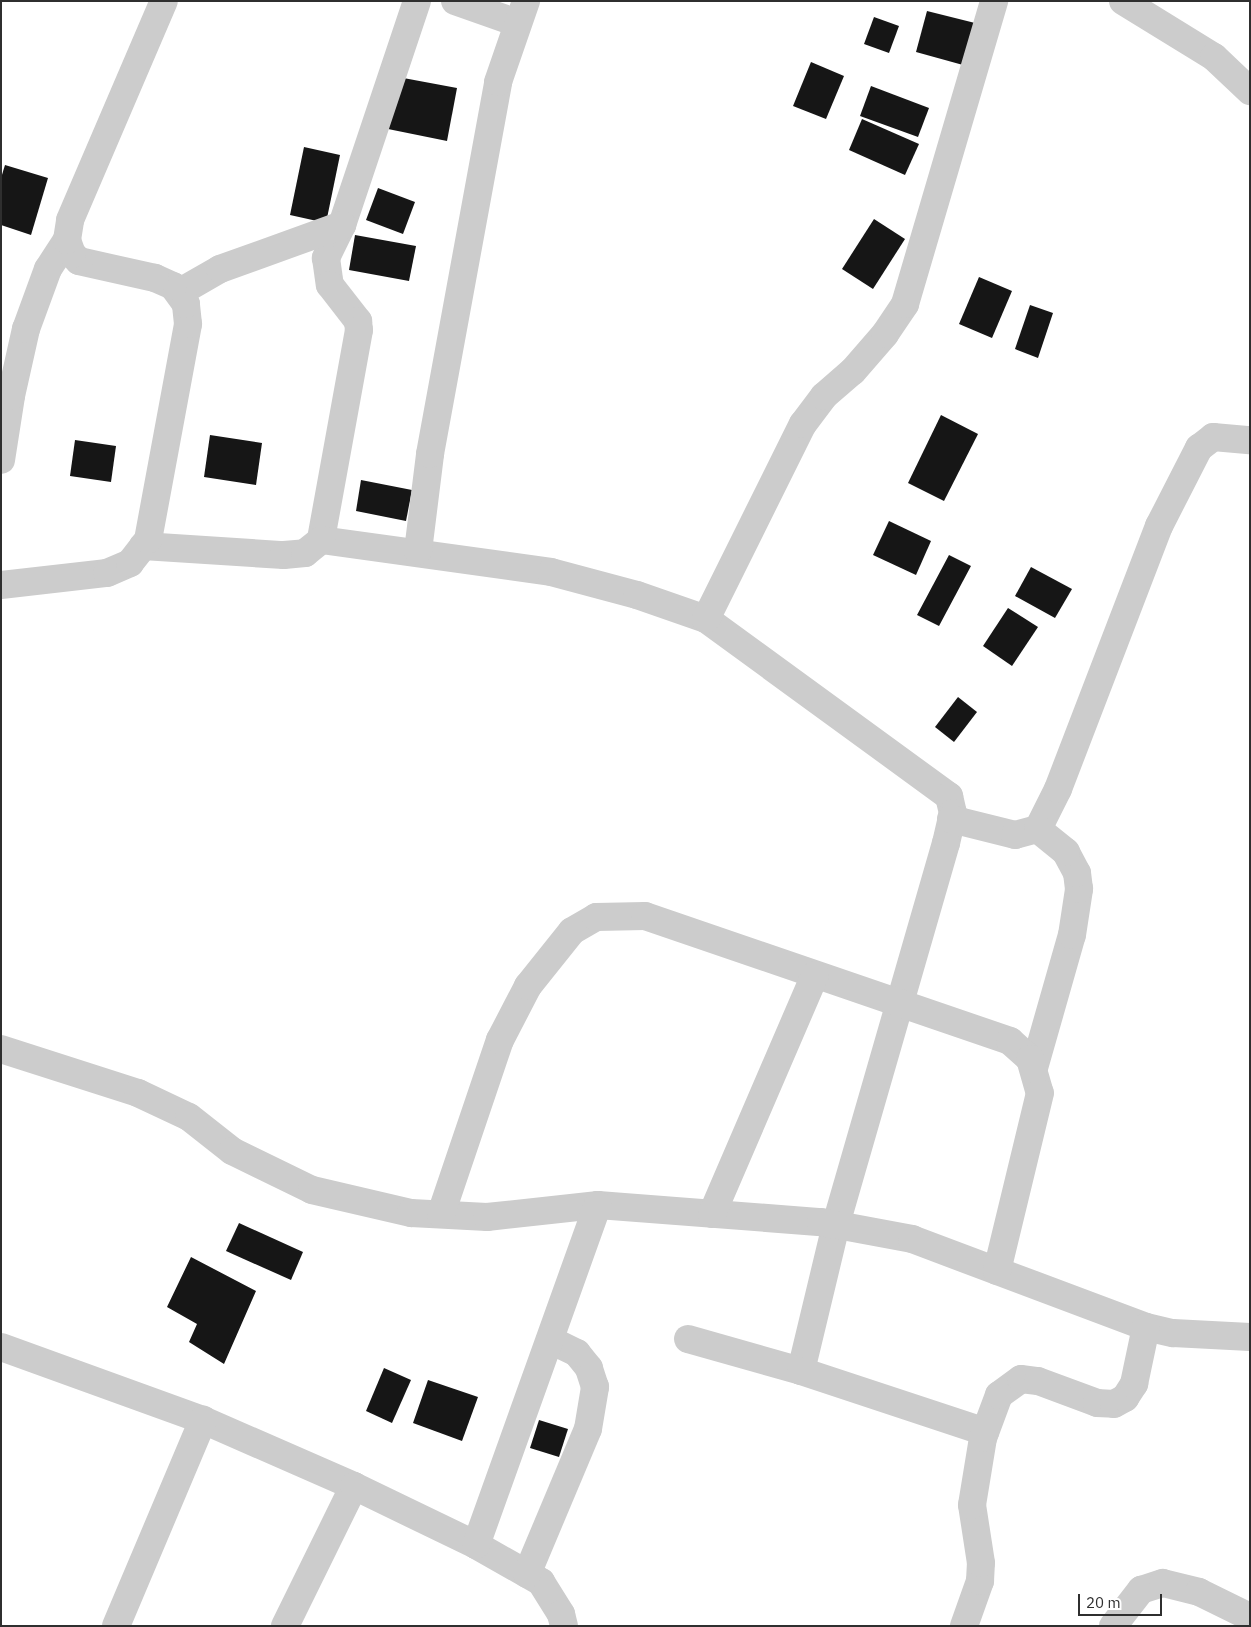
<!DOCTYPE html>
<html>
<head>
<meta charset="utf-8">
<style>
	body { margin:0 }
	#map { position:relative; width:1251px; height:1627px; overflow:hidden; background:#fff; font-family:"IBM Plex Sans",sans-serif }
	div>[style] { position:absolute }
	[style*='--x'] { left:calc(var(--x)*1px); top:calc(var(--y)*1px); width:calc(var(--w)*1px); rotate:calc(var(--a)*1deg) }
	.building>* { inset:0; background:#161616 }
	.minor>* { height:28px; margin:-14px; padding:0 14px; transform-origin:14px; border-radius:14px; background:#ccc }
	span { translate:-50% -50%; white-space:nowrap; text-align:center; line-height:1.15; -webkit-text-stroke:5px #fff; paint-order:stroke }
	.frame { position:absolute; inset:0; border:2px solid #2f2f2f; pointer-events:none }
	.scale { position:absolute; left:1078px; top:1594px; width:84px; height:22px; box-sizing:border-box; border:2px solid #2f2f2f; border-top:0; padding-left:6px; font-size:15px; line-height:18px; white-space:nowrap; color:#2f2f2f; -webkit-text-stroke:4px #fff; paint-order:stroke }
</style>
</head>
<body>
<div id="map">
	<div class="building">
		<div style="clip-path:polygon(927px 11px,975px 23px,963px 65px,916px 52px)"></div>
		<div style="clip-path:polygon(874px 17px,899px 26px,889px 53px,864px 44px)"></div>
		<div style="clip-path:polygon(811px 62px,844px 76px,826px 119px,793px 106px)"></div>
		<div style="clip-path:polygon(398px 77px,457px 88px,447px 141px,388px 129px)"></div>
		<div style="clip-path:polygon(871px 86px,929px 108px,918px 137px,860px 116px)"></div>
		<div style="clip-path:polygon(862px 119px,919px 144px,905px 175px,849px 150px)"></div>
		<div style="clip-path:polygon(304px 147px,340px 155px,326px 223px,290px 215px)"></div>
		<div style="clip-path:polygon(5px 165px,48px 178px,31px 235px,1px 225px,1px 178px)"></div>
		<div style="clip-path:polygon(378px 188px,415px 202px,403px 234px,366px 220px)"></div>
		<div style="clip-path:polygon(874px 219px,905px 239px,873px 289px,842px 269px)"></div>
		<div style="clip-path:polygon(355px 235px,416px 246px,409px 281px,349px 270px)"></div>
		<div style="clip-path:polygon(979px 277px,1012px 291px,992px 338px,959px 324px)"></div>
		<div style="clip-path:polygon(1030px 305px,1053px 313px,1038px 358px,1015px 349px)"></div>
		<div style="clip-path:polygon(941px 415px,978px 434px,944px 501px,908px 483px)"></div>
		<div style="clip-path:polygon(210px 435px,262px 443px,256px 485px,204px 477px)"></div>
		<div style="clip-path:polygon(75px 440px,116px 446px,111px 482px,70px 476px)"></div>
		<div style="clip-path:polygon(361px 480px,412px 490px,406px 521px,356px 511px)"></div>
		<div style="clip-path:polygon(889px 521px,931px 541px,916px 575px,873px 555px)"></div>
		<div style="clip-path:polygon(949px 555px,971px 566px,939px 626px,917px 615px)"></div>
		<div style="clip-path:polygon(1031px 567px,1072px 589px,1055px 618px,1015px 596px)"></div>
		<div style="clip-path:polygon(1008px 608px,1038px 627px,1012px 666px,983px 646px)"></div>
		<div style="clip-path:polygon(958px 697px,977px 712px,954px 742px,935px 727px)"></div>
		<div style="clip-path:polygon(239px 1223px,303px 1252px,291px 1280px,226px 1251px)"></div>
		<div style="clip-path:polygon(191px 1257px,256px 1291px,224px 1364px,189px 1342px,197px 1324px,167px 1307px)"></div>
		<div style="clip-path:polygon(384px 1368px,411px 1380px,392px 1423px,366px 1411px)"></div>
		<div style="clip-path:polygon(428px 1380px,478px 1397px,462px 1441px,413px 1423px)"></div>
		<div style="clip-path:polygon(539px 1420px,568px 1429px,559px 1457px,530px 1448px)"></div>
	</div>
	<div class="minor">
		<div style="--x:417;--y:1;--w:236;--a:108.5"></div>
		<div style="--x:342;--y:225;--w:37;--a:116"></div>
		<div style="--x:326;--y:258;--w:27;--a:82"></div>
		<div style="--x:330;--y:285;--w:46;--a:52.1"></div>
		<div style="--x:358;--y:321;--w:9;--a:84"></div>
		<div style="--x:359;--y:330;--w:213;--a:100.3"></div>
		<div style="--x:321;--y:540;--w:232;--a:7.9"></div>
		<div style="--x:551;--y:572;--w:89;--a:15"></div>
		<div style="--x:637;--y:595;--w:73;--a:19.2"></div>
		<div style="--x:706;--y:619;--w:301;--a:36.1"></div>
		<div style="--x:949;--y:796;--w:17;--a:77"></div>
		<div style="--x:953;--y:813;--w:31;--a:103"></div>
		<div style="--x:946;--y:843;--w:398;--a:106.1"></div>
		<div style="--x:836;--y:1225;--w:150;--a:103.5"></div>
		<div style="--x:455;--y:1;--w:66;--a:19.5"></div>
		<div style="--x:1123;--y:1;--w:107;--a:31.6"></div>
		<div style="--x:1214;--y:57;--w:50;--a:43.4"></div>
		<div style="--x:180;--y:292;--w:46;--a:-29.9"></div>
		<div style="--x:220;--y:269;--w:130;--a:-19.8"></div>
		<div style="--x:1;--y:460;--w:65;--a:-81.1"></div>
		<div style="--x:11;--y:396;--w:69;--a:-77.4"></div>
		<div style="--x:26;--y:329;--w:64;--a:-69.9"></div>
		<div style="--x:48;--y:269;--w:35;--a:-57"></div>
		<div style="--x:143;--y:546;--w:141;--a:3.7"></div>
		<div style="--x:284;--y:555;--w:21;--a:-5"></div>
		<div style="--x:305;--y:553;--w:21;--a:-39"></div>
		<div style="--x:418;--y:551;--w:98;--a:-82.9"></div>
		<div style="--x:430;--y:454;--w:378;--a:-79.6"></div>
		<div style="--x:498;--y:82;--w:86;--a:-70.9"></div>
		<div style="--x:1;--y:585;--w:107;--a:-6.5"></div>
		<div style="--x:107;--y:573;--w:25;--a:-23"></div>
		<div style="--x:130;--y:563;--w:29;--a:-52"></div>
		<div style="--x:148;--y:540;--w:220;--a:-79.5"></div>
		<div style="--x:188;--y:324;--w:20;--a:-96"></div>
		<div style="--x:186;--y:304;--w:22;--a:-126"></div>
		<div style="--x:173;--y:286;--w:20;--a:-156"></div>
		<div style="--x:155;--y:278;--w:78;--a:-167.4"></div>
		<div style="--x:79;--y:261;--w:10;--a:-135"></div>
		<div style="--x:72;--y:254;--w:15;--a:-110"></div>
		<div style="--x:67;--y:240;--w:20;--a:-81"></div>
		<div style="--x:70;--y:220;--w:238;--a:-66.8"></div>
		<div style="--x:706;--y:619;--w:218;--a:-63.6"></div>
		<div style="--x:803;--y:424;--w:35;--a:-53"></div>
		<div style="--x:824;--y:396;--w:38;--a:-41"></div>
		<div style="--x:853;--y:371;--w:49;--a:-49.1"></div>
		<div style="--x:885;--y:334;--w:36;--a:-56"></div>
		<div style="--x:905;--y:304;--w:316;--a:-73.6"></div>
		<div style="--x:951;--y:819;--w:66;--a:14"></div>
		<div style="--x:1015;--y:835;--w:24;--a:-15"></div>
		<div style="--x:1038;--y:829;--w:45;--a:-63.4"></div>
		<div style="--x:1058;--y:789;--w:282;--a:-69"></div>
		<div style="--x:1159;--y:526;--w:88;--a:-62.9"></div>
		<div style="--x:1199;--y:448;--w:18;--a:-38"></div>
		<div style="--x:1213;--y:437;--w:37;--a:5"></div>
		<div style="--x:1;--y:1049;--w:144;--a:17.8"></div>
		<div style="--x:138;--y:1093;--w:56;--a:25.2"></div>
		<div style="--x:189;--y:1117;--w:55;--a:38.3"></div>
		<div style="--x:232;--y:1151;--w:89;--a:26"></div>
		<div style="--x:312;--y:1190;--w:102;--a:13.1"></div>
		<div style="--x:411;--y:1213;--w:76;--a:3"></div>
		<div style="--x:487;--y:1217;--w:112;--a:-6.2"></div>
		<div style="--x:598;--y:1205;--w:224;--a:4.4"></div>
		<div style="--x:821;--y:1222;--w:93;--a:10.6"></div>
		<div style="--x:912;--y:1239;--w:250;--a:20.6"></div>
		<div style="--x:1146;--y:1327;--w:28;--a:13"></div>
		<div style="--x:1173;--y:1333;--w:77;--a:3"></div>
		<div style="--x:1034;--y:1068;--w:138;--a:-74.1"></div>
		<div style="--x:1072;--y:935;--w:47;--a:-81.3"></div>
		<div style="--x:1079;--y:889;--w:16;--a:-97"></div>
		<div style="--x:1077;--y:873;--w:24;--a:-118"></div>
		<div style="--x:1066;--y:852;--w:36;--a:-141"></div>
		<div style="--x:441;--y:1214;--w:184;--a:-71.3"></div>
		<div style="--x:500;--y:1040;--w:61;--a:-62.6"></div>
		<div style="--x:528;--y:986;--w:70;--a:-51.3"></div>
		<div style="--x:572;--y:931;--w:28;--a:-30"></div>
		<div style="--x:596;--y:917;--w:49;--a:-1.2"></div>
		<div style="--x:645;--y:916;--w:386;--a:18.9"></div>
		<div style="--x:1010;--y:1041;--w:27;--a:42"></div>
		<div style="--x:1030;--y:1059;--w:35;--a:74"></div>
		<div style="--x:1040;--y:1093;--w:183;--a:103.6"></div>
		<div style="--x:712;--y:1214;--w:260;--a:-66.7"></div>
		<div style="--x:688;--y:1339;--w:117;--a:15.8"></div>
		<div style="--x:801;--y:1371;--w:194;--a:18.3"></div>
		<div style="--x:1;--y:1347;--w:215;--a:19.9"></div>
		<div style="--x:203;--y:1420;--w:165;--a:23.6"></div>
		<div style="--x:476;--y:1545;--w:75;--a:29.6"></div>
		<div style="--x:541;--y:1582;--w:38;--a:58"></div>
		<div style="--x:561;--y:1614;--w:12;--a:76"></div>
		<div style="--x:527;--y:1574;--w:157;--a:-67.2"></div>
		<div style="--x:588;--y:1429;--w:43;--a:-80.5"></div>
		<div style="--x:595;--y:1387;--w:20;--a:-108"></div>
		<div style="--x:589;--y:1368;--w:19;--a:-129"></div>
		<div style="--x:577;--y:1353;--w:30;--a:-154"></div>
		<div style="--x:116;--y:1626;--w:224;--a:-67.1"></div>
		<div style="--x:285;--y:1626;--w:156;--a:-63.8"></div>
		<div style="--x:354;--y:1486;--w:136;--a:25.8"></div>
		<div style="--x:476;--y:1545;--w:361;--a:-70.3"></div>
		<div style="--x:964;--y:1626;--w:48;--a:-70.4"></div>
		<div style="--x:980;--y:1581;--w:18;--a:-87"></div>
		<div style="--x:981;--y:1563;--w:59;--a:-98.8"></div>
		<div style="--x:972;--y:1505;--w:68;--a:-80.7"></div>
		<div style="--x:983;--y:1438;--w:46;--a:-69.6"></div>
		<div style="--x:999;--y:1395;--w:27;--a:-36"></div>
		<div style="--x:1021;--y:1379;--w:17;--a:7"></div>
		<div style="--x:1038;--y:1381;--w:63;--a:20.4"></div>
		<div style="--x:1097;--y:1403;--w:17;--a:3"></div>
		<div style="--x:1114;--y:1404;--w:13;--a:-29"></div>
		<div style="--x:1125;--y:1398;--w:17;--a:-57"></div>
		<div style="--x:1134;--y:1384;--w:58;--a:-78.1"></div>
		<div style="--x:1113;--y:1626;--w:46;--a:-52.1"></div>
		<div style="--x:1141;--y:1590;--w:23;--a:-18"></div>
		<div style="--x:1163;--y:1583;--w:37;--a:14"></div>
		<div style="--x:1199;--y:1592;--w:57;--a:26.1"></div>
	</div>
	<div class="frame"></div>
	<div class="scale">20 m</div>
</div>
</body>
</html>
